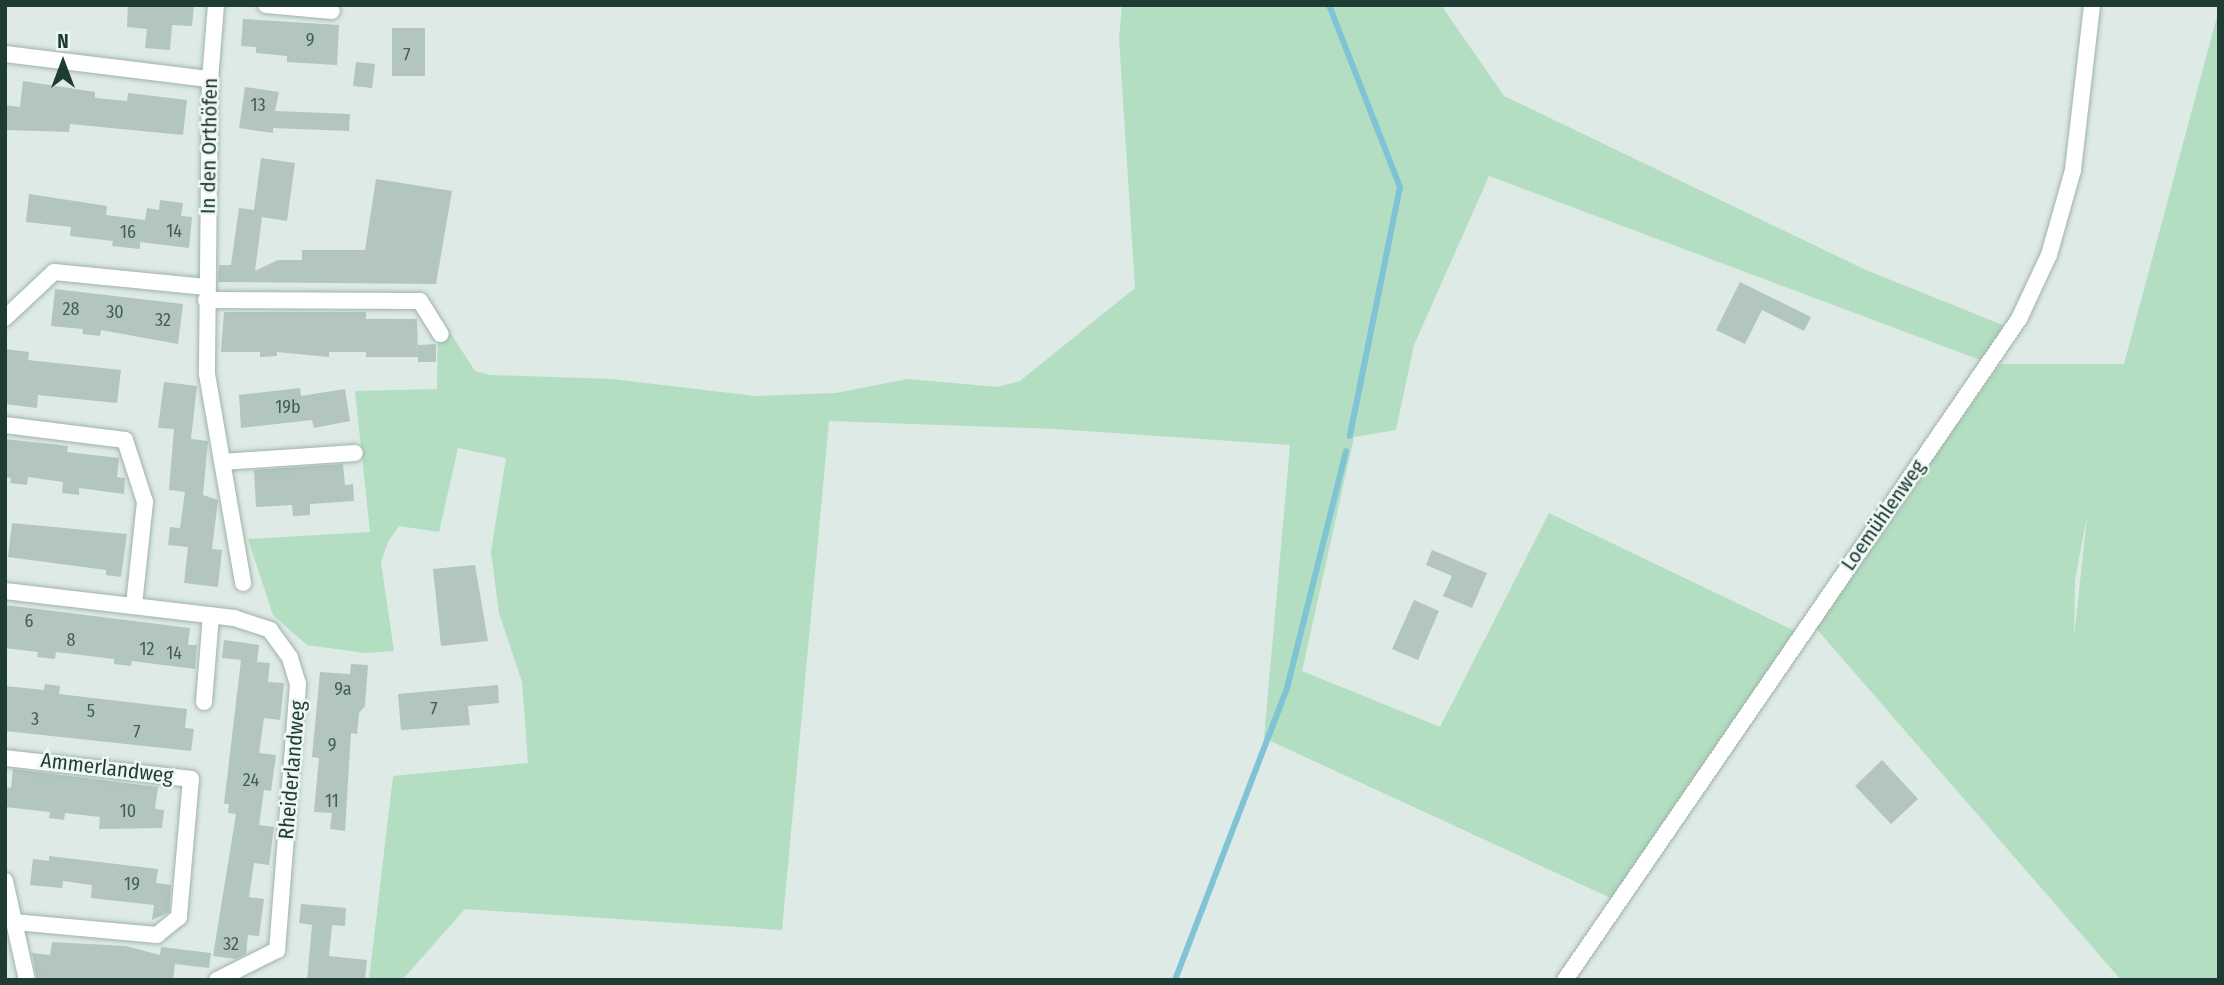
<!DOCTYPE html>
<html>
<head>
<meta charset="utf-8">
<style>
	body { margin:0 }
	#map { position:relative; width:2224px; height:985px; overflow:hidden; background:#ddeae5; font-family:"Fira Sans Condensed",sans-serif }
	div>[style] { position:absolute }
	[style*='--x'] { left:calc(var(--x)*1px); top:calc(var(--y)*1px); width:calc(var(--w)*1px); rotate:calc(var(--a)*1deg) }
	.green>* { inset:0; background:#b3dec1 }
	.stream>* { height:6px; margin:-3px; padding:0 3px; transform-origin:3px; border-radius:3px; background:#7fc3d5 }
	.building>* { inset:0; background:#b2c5be }
	.roads { filter:drop-shadow(0 0 2px #a0b2ac) drop-shadow(0 0 2px #a0b2ac) }
	.minor>* { height:16px; margin:-8px; padding:0 8px; transform-origin:8px; border-radius:8px; background:#fff }
	span { translate:-50% -50%; white-space:nowrap; text-align:center; line-height:1.15; -webkit-text-stroke:5px #edf7f3; paint-order:stroke }
	.number-label { font-size:18px; color:#435e56 }
	.number-label span { -webkit-text-stroke-width:0 }
	.street-label { font-size:21px; color:#1e3b34 }
	.frame { position:absolute; inset:0; border:7px solid #1e3b34; pointer-events:none }
	.north { position:absolute; left:28px; top:28px; width:70px; height:70px; -webkit-text-stroke:5px #edf7f3; paint-order:stroke; rotate:0deg; font-size:19px; font-weight:700; line-height:28px; text-align:center; color:#1e3b34 }
	.north::after { content:''; display:block; margin:auto; width:24px; height:32px; background:#1e3b34; clip-path:polygon(50% 0,100% 100%,50% 72%,0 100%) }
</style>
</head>
<body>
<div id="map">
	<div class="green">
		<div style="clip-path:polygon(1122px 5px,1441px 5px,1504px 96px,1866px 270px,2005px 326px,1983px 361px,1489px 176px,1414px 345px,1396px 430px,1354px 437px,1302px 671px,1440px 727px,1549px 513px,1795px 631px,1613px 899px,1264px 738px,1290px 445px,1055px 429px,829px 421px,782px 930px,465px 909px,402px 980px,369px 980px,393px 776px,528px 763px,522px 682px,499px 613px,491px 552px,506px 458px,458px 448px,439px 532px,399px 526px,388px 542px,381px 562px,394px 651px,365px 653px,307px 645px,273px 615px,248px 539px,370px 532px,355px 391px,437px 389px,438px 314px,475px 371px,489px 375px,612px 379px,755px 396px,836px 393px,908px 379px,998px 387px,1020px 381px,1135px 288px,1119px 38px)"></div>
		<div style="clip-path:polygon(evenodd,2219px 9px,2219px 980px,2121px 980px,1815px 627px,2000px 364px,2124px 364px,2219px 9px,2087px 516px,2087px 517px,2074px 638px,2075px 580px,2087px 516px)"></div>
	</div>
	<div class="stream">
		<div style="--x:1329;--y:5;--w:195;--a:68.7"></div>
		<div style="--x:1400;--y:187;--w:254;--a:101.4"></div>
		<div style="--x:1175;--y:980;--w:313;--a:-69"></div>
		<div style="--x:1287;--y:688;--w:244;--a:-76"></div>
	</div>
	<div class="building">
		<div style="clip-path:polygon(128px 5px,194px 5px,192px 26px,172px 25px,170px 50px,145px 48px,147px 29px,127px 27px)"></div>
		<div style="clip-path:polygon(243px 19px,339px 25px,337px 65px,287px 62px,287px 56px,256px 53px,256px 47px,241px 46px)"></div>
		<div style="clip-path:polygon(392px 28px,425px 28px,425px 76px,392px 76px)"></div>
		<div style="clip-path:polygon(356px 62px,375px 64px,372px 88px,353px 86px)"></div>
		<div style="clip-path:polygon(23px 81px,95px 92px,95px 98px,127px 101px,128px 93px,187px 100px,183px 135px,70px 124px,69px 132px,5px 130px,5px 105px,20px 107px)"></div>
		<div style="clip-path:polygon(245px 87px,279px 92px,275px 111px,350px 114px,349px 131px,273px 128px,273px 133px,239px 128px)"></div>
		<div style="clip-path:polygon(261px 158px,295px 163px,287px 221px,262px 217px,255px 271px,278px 260px,302px 260px,302px 250px,365px 250px,376px 179px,452px 191px,436px 284px,218px 282px,219px 265px,231px 265px,239px 208px,254px 210px)"></div>
		<div style="clip-path:polygon(29px 194px,107px 206px,106px 215px,145px 220px,147px 208px,159px 210px,160px 200px,183px 203px,181px 216px,192px 217px,189px 248px,140px 242px,140px 249px,112px 246px,113px 241px,70px 236px,71px 227px,26px 222px)"></div>
		<div style="clip-path:polygon(1740px 282px,1811px 317px,1804px 331px,1762px 310px,1745px 344px,1716px 330px)"></div>
		<div style="clip-path:polygon(55px 289px,183px 304px,178px 344px,101px 330px,100px 336px,82px 334px,83px 329px,51px 326px)"></div>
		<div style="clip-path:polygon(224px 312px,366px 312px,366px 319px,417px 319px,418px 357px,366px 357px,366px 352px,329px 352px,329px 357px,277px 352px,277px 356px,260px 357px,260px 352px,221px 352px)"></div>
		<div style="clip-path:polygon(436px 344px,436px 362px,418px 362px,418px 345px)"></div>
		<div style="clip-path:polygon(5px 349px,29px 352px,28px 360px,121px 370px,117px 403px,38px 395px,37px 408px,5px 404px)"></div>
		<div style="clip-path:polygon(164px 382px,197px 386px,191px 439px,208px 441px,203px 495px,218px 500px,212px 549px,222px 550px,218px 587px,184px 583px,188px 547px,168px 545px,170px 527px,180px 528px,185px 492px,169px 490px,174px 429px,158px 428px)"></div>
		<div style="clip-path:polygon(300px 388px,301px 396px,345px 389px,350px 421px,314px 428px,312px 420px,241px 428px,239px 395px)"></div>
		<div style="clip-path:polygon(5px 439px,68px 446px,67px 452px,119px 458px,117px 477px,125px 478px,124px 494px,79px 488px,79px 495px,62px 493px,63px 482px,28px 477px,27px 485px,10px 483px,11px 478px,5px 477px)"></div>
		<div style="clip-path:polygon(343px 464px,345px 485px,353px 484px,354px 501px,310px 504px,310px 515px,293px 516px,292px 505px,256px 507px,254px 470px)"></div>
		<div style="clip-path:polygon(12px 523px,127px 534px,121px 577px,106px 575px,106px 570px,8px 557px)"></div>
		<div style="clip-path:polygon(1432px 550px,1487px 573px,1472px 608px,1443px 596px,1452px 576px,1426px 565px)"></div>
		<div style="clip-path:polygon(475px 565px,488px 641px,441px 646px,433px 569px)"></div>
		<div style="clip-path:polygon(1414px 600px,1439px 611px,1418px 660px,1392px 649px)"></div>
		<div style="clip-path:polygon(5px 605px,190px 628px,188px 645px,197px 645px,195px 669px,132px 661px,131px 666px,114px 664px,114px 659px,56px 652px,55px 659px,37px 657px,38px 652px,5px 648px)"></div>
		<div style="clip-path:polygon(224px 640px,259px 645px,257px 662px,270px 663px,268px 682px,284px 683px,280px 720px,264px 718px,259px 753px,276px 755px,271px 791px,264px 790px,259px 825px,274px 827px,269px 865px,254px 863px,249px 897px,264px 899px,259px 936px,248px 935px,246px 954px,236px 959px,213px 956px,236px 814px,228px 813px,229px 804px,224px 804px,241px 660px,222px 658px)"></div>
		<div style="clip-path:polygon(351px 664px,368px 665px,365px 706px,359px 713px,357px 734px,351px 733px,345px 831px,330px 829px,332px 813px,314px 812px,319px 758px,312px 757px,320px 672px,350px 674px)"></div>
		<div style="clip-path:polygon(45px 684px,60px 686px,59px 694px,187px 709px,185px 728px,194px 729px,191px 751px,5px 731px,5px 686px,44px 690px)"></div>
		<div style="clip-path:polygon(498px 685px,499px 703px,468px 706px,470px 725px,401px 730px,398px 694px)"></div>
		<div style="clip-path:polygon(1882px 760px,1918px 799px,1891px 824px,1855px 786px)"></div>
		<div style="clip-path:polygon(13px 769px,158px 787px,155px 809px,164px 810px,162px 828px,99px 829px,100px 817px,65px 813px,64px 820px,49px 818px,50px 812px,5px 807px,5px 787px,11px 788px)"></div>
		<div style="clip-path:polygon(49px 856px,158px 869px,156px 883px,171px 885px,169px 912px,152px 920px,154px 905px,91px 898px,92px 885px,63px 881px,62px 888px,30px 885px,33px 859px,49px 861px)"></div>
		<div style="clip-path:polygon(301px 904px,346px 908px,345px 926px,332px 925px,329px 956px,367px 960px,365px 980px,307px 980px,312px 925px,299px 923px)"></div>
		<div style="clip-path:polygon(52px 942px,126px 946px,160px 955px,161px 947px,211px 953px,209px 968px,175px 964px,173px 980px,37px 979px,32px 953px,50px 955px)"></div>
	</div>
	<div class="roads">
		<div class="minor">
			<div style="--x:216;--y:5;--w:74;--a:94.6"></div>
			<div style="--x:210;--y:79;--w:295;--a:90.6"></div>
			<div style="--x:207;--y:374;--w:212;--a:80.2"></div>
			<div style="--x:266;--y:5;--w:66;--a:5.2"></div>
			<div style="--x:5;--y:54;--w:207;--a:7"></div>
			<div style="--x:206;--y:300;--w:214;--a:0.3"></div>
			<div style="--x:420;--y:301;--w:39;--a:58"></div>
			<div style="--x:5;--y:318;--w:67;--a:-43.2"></div>
			<div style="--x:54;--y:272;--w:153;--a:5.6"></div>
			<div style="--x:5;--y:425;--w:121;--a:7.1"></div>
			<div style="--x:125;--y:440;--w:65;--a:72.1"></div>
			<div style="--x:145;--y:502;--w:104;--a:96.1"></div>
			<div style="--x:222;--y:462;--w:133;--a:-3.9"></div>
			<div style="--x:5;--y:591;--w:231;--a:6.7"></div>
			<div style="--x:234;--y:618;--w:38;--a:18"></div>
			<div style="--x:270;--y:630;--w:34;--a:54"></div>
			<div style="--x:290;--y:658;--w:27;--a:73"></div>
			<div style="--x:298;--y:684;--w:267;--a:94.5"></div>
			<div style="--x:277;--y:950;--w:67;--a:153.4"></div>
			<div style="--x:204;--y:702;--w:87;--a:-85.4"></div>
			<div style="--x:5;--y:758;--w:187;--a:6.4"></div>
			<div style="--x:191;--y:779;--w:139;--a:95"></div>
			<div style="--x:179;--y:917;--w:28;--a:141"></div>
			<div style="--x:157;--y:935;--w:145;--a:-174.8"></div>
			<div style="--x:5;--y:881;--w:101;--a:77.5"></div>
			<div style="--x:1565;--y:980;--w:802;--a:-55.52"></div>
			<div style="--x:2019;--y:319;--w:71;--a:-64.9"></div>
			<div style="--x:2049;--y:255;--w:88;--a:-74.2"></div>
			<div style="--x:2073;--y:170;--w:166;--a:-83.4"></div>
		</div>
	</div>
	<div class="number-label">
		<span style="left:310px;top:40px">9</span>
		<span style="left:407px;top:55px">7</span>
		<span style="left:258px;top:105px">13</span>
		<span style="left:174px;top:231px">14</span>
		<span style="left:128px;top:232px">16</span>
		<span style="left:71px;top:309px">28</span>
		<span style="left:115px;top:312px">30</span>
		<span style="left:163px;top:320px">32</span>
		<span style="left:288px;top:407px">19b</span>
		<span style="left:29px;top:621px">6</span>
		<span style="left:71px;top:640px">8</span>
		<span style="left:147px;top:649px">12</span>
		<span style="left:174px;top:653px">14</span>
		<span style="left:343px;top:689px">9a</span>
		<span style="left:434px;top:709px">7</span>
		<span style="left:91px;top:711px">5</span>
		<span style="left:35px;top:719px">3</span>
		<span style="left:137px;top:732px">7</span>
		<span style="left:332px;top:745px">9</span>
		<span style="left:251px;top:780px">24</span>
		<span style="left:332px;top:801px">11</span>
		<span style="left:128px;top:811px">10</span>
		<span style="left:132px;top:884px">19</span>
		<span style="left:231px;top:944px">32</span>
	</div>
	<div class="street-label">
		<span style="left:209px;top:146px;rotate:-89deg">In den Orthöfen</span>
		<span style="left:1883px;top:515px;rotate:-55deg">Loemühlenweg</span>
		<span style="left:107px;top:768px;rotate:7deg">Ammerlandweg</span>
		<span style="left:292px;top:770px;rotate:-85deg">Rheiderlandweg</span>
	</div>
	<div class="frame"></div>
	<div class="north">N</div>
</div>
</body>
</html>
